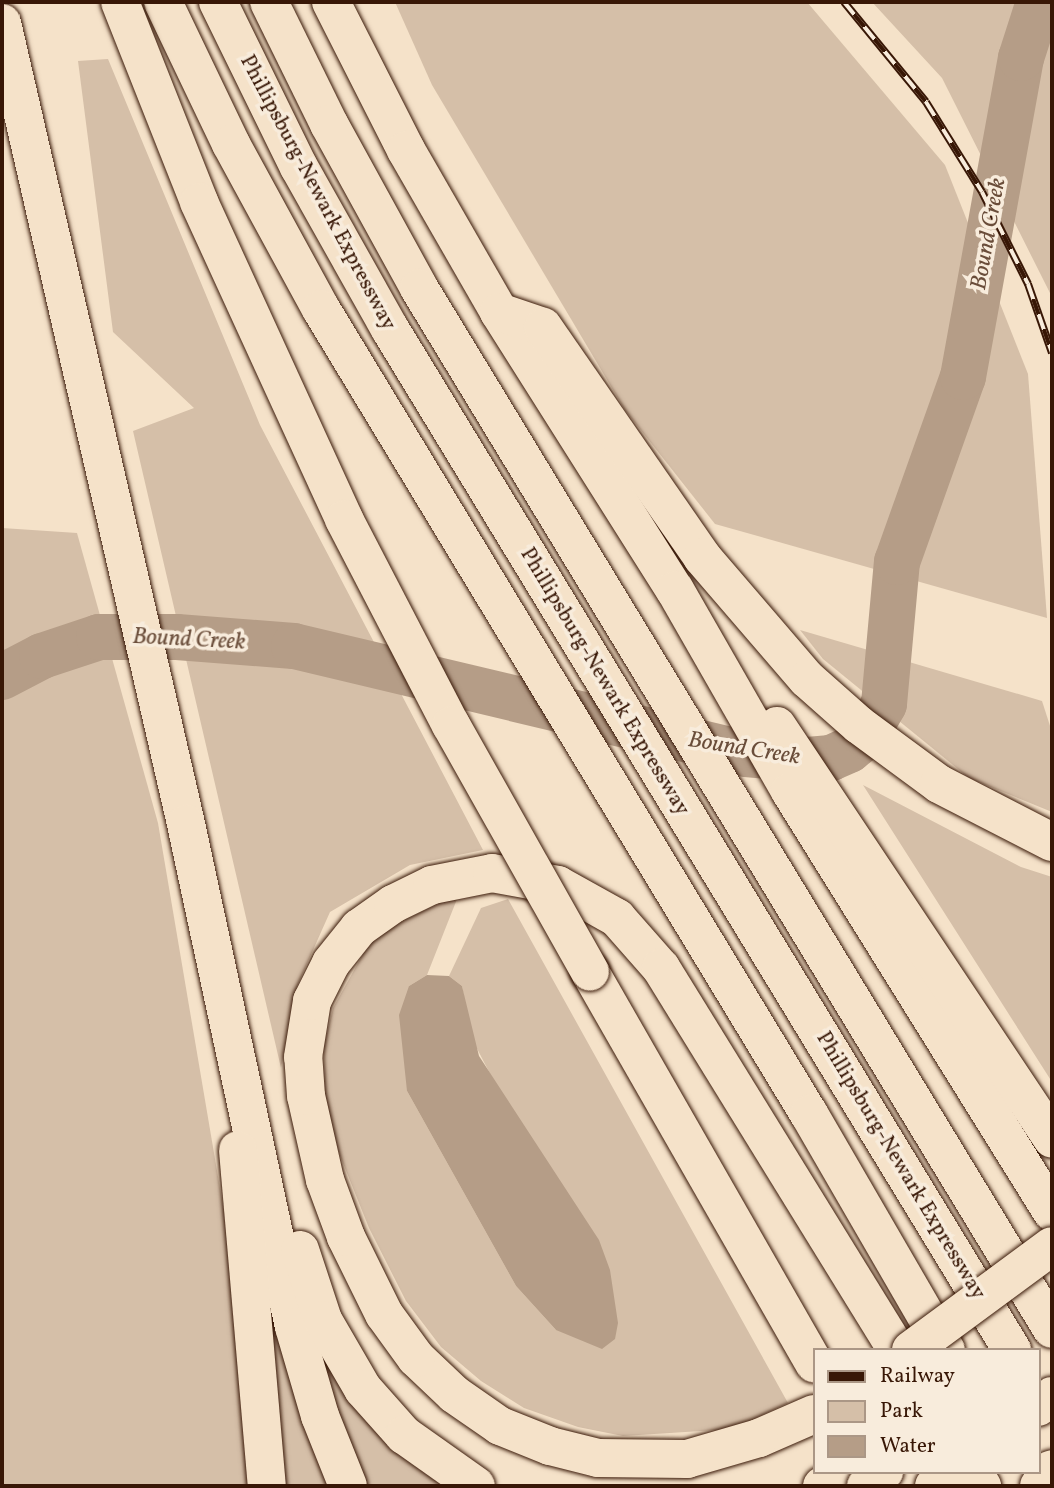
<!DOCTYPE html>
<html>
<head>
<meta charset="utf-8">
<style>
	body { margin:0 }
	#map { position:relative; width:1054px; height:1488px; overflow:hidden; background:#f5e2c9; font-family:Vollkorn,serif }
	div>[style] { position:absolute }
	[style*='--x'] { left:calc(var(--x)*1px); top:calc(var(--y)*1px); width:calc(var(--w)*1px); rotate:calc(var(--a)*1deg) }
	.green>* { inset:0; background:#d5bfa8 }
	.water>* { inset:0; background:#b59d87 }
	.river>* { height:46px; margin:-23px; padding:0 23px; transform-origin:23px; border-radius:23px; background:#b59d87 }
	.roads { filter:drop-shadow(0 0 2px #381706) drop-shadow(0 0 2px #381706) }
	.motorway>* { height:38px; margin:-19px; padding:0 19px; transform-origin:19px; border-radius:19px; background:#f5e2c9 }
	.rail>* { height:8px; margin-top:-4px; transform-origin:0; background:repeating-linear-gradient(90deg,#f8ecdc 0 16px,#381706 0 32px); box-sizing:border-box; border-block:2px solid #381706 }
	.bridges { filter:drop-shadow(0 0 2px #381706) drop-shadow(0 0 2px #381706) }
	.motorway-bridge>* { height:38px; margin:-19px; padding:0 19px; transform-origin:19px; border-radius:19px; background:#f5e2c9 }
	span { translate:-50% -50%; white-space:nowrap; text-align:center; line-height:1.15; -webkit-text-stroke:7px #f8ecdc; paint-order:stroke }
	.street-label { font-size:21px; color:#381706 }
	.water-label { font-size:23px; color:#6a4d3a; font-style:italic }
	.frame { position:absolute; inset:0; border:4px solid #381706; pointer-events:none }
	.legend { position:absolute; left:813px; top:1348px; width:228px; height:126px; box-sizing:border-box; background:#f8ecdc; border:2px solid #ab9786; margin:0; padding:9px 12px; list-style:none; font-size:21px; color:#381706 }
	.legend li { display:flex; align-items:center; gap:14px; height:35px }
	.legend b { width:35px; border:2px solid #ab9786 }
</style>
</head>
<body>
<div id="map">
	<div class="green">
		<div style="clip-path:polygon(395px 2px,807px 2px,945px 165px,1028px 374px,1047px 618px,715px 524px,625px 410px,432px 85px)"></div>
		<div style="clip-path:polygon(872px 2px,1052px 2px,1052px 297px,942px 78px)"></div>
		<div style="clip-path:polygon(108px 59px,260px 425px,483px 850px,410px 865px,330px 912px,297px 986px,281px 1068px,133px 431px,194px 408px,113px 332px,78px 61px)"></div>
		<div style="clip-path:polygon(2px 528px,77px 533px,158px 823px,224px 1212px,251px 1486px,2px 1486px)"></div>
		<div style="clip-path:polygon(800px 630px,1042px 701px,1052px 732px,1052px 812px,969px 778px,823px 659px)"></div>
		<div style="clip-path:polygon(863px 785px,1021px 867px,1052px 877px,1052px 1082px)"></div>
		<div style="clip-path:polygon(459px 894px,427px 975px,409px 986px,407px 1091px,516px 1286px,556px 1330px,499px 1091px,471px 1037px,462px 986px,449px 976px,481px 908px,508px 899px,788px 1403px,732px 1429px,623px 1436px,578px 1427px,524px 1408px,481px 1381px,441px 1347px,406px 1301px,369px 1228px,339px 1153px,325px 1100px,324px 1046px,333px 1008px,367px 947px,392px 926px)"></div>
		<div style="clip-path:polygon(265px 1268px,334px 1486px,285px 1486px)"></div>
		<div style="clip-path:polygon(312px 1323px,450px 1486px,367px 1486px,348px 1444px)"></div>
	</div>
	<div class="water">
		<div style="clip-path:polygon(427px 975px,449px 976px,462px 986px,479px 1056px,599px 1240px,610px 1270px,618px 1323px,615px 1339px,602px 1349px,556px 1330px,516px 1286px,407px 1091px,399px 1015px,409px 986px)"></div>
	</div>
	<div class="river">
		<div style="--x:2;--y:677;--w:45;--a:-27.7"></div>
		<div style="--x:42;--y:656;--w:60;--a:-18.4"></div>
		<div style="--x:99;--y:637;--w:78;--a:0"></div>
		<div style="--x:177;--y:637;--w:117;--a:4.4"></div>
		<div style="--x:294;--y:646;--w:465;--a:13.4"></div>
		<div style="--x:746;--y:754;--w:62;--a:5.5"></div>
		<div style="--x:808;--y:760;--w:23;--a:-5"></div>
		<div style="--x:831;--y:758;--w:20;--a:-24"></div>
		<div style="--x:849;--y:750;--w:21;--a:-39"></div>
		<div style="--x:865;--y:737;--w:38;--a:-60"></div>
		<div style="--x:884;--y:704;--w:143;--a:-84.8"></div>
		<div style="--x:897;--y:562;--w:196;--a:-70.4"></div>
		<div style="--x:963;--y:377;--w:324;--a:-79.7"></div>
		<div style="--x:1021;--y:58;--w:59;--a:-72.2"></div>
	</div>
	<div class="roads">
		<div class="motorway">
			<div style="--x:163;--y:2;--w:157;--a:64.4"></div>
			<div style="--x:231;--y:144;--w:188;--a:61.4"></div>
			<div style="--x:321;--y:309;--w:941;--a:58.78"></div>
			<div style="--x:809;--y:1114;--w:273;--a:59.9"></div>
			<div style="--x:218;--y:2;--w:184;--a:63.9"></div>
			<div style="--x:299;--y:167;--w:186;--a:60.7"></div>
			<div style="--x:390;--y:329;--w:1196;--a:58.65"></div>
			<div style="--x:269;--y:2;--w:136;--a:63.8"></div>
			<div style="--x:329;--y:124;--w:187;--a:61.2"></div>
			<div style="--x:419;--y:288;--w:1218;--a:58.7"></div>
			<div style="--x:331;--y:2;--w:166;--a:63.1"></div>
			<div style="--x:406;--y:150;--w:187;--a:60.1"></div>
			<div style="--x:499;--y:312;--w:329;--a:57.7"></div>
			<div style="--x:675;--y:590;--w:232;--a:60.2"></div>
			<div style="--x:790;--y:791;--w:496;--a:58.1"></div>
			<div style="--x:2;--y:23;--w:822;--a:77.06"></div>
			<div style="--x:186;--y:824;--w:514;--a:77.88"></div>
			<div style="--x:294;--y:1327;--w:93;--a:73.7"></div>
			<div style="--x:320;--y:1416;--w:75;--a:68.2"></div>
			<div style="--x:499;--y:312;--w:46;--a:18.8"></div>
			<div style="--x:543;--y:327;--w:280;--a:55.3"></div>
			<div style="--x:702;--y:557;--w:161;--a:49.3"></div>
			<div style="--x:807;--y:679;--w:69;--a:41.5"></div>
			<div style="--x:859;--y:725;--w:99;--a:36.4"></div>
			<div style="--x:939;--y:784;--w:127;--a:27.2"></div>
			<div style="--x:777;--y:726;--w:496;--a:56.3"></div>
			<div style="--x:590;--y:972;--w:451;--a:60.2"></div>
			<div style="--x:238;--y:1150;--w:337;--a:85.1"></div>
			<div style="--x:300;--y:1250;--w:74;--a:71.8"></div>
			<div style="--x:323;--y:1320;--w:80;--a:59.9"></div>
			<div style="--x:363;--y:1389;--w:62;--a:48.3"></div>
			<div style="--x:404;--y:1435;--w:88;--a:35.3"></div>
			<div style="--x:814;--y:1414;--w:60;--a:156.4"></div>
			<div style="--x:759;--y:1438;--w:75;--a:163.7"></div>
			<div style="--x:687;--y:1459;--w:89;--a:-179.4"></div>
			<div style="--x:598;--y:1458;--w:49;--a:-166"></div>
			<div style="--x:550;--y:1446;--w:54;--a:-158.2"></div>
			<div style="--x:500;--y:1426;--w:56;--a:-145.2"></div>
			<div style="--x:454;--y:1394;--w:52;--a:-136.5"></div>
			<div style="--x:416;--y:1358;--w:54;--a:-126"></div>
			<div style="--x:384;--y:1314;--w:86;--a:-116.3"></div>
			<div style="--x:346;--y:1237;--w:61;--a:-110.2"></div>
			<div style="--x:325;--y:1180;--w:86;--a:-102.7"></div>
			<div style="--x:306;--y:1096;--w:39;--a:-94"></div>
			<div style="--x:303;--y:1057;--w:57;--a:-80.9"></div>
			<div style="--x:312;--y:1001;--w:42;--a:-63.4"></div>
			<div style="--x:331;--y:963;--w:45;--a:-51.3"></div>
			<div style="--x:359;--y:928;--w:42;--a:-35.2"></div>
			<div style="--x:393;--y:904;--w:43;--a:-26"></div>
			<div style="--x:432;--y:885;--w:61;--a:-11.3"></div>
			<div style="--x:492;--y:873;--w:67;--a:10.3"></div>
			<div style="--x:558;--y:885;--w:68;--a:29.2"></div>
			<div style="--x:617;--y:918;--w:67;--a:48.7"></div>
			<div style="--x:661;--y:968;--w:449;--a:58.3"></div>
			<div style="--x:973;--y:1472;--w:17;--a:57"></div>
			<div style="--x:822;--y:1486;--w:30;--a:-27"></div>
			<div style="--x:934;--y:1486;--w:24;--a:-36"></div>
			<div style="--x:1039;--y:1486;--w:21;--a:-53"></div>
		</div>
	</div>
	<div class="rail">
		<div style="--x:844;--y:2;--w:129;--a:50.6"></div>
		<div style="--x:926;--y:102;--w:106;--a:58.1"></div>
		<div style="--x:982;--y:192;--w:103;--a:63.4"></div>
		<div style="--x:1028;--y:284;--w:73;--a:70.8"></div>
	</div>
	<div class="bridges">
		<div class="motorway-bridge">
			<div style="--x:120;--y:2;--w:215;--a:68.4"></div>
			<div style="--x:199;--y:202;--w:349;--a:65.4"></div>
			<div style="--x:344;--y:519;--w:232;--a:62.6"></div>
			<div style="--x:451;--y:725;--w:283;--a:60.6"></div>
			<div style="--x:911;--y:1350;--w:175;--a:-36.4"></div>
			<div style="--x:1038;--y:1407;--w:18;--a:-38"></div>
			<div style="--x:866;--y:1486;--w:23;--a:-38"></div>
		</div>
	</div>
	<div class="street-label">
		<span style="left:317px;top:193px;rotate:62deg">Phillipsburg-Newark Expressway</span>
		<span style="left:604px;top:682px;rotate:59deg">Phillipsburg-Newark Expressway</span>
		<span style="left:900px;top:1166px;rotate:59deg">Phillipsburg-Newark Expressway</span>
	</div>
	<div class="water-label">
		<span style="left:989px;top:234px;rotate:-80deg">Bound Creek</span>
		<span style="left:189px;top:640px;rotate:3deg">Bound Creek</span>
		<span style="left:744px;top:749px;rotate:9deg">Bound Creek</span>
	</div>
	<div class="frame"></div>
	<ul class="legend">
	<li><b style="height:9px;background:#381706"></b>Railway</li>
	<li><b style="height:19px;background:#d5bfa8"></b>Park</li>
	<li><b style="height:19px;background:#b59d87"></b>Water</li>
	</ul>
</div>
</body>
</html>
